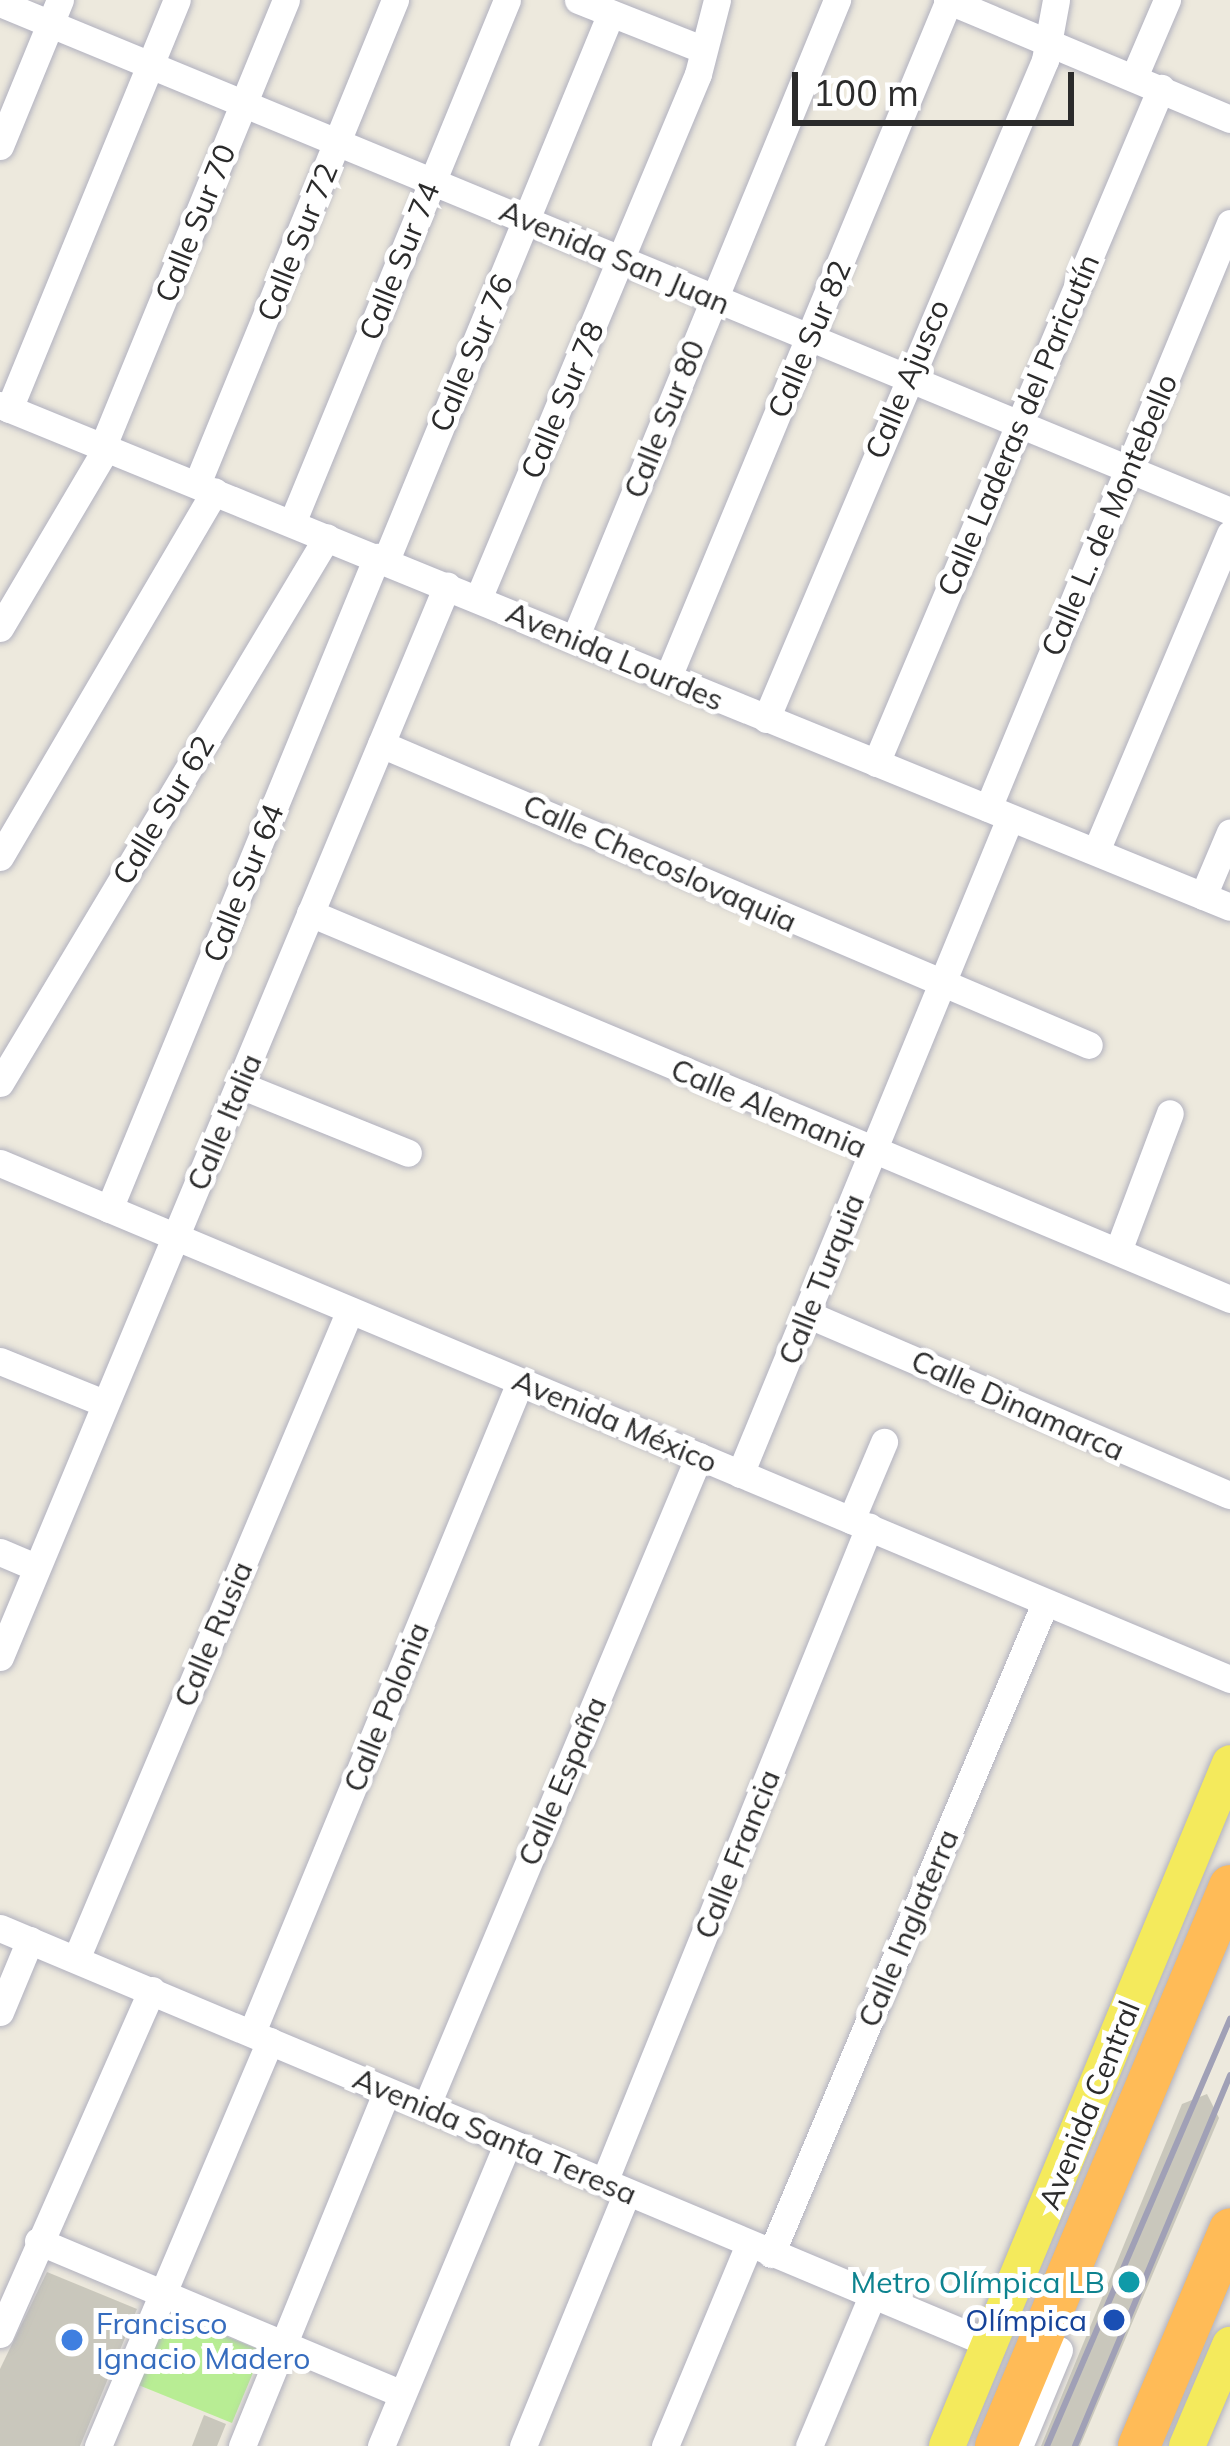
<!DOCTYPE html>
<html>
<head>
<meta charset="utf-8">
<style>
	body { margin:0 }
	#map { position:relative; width:1230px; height:2446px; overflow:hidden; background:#ede9dd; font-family:Mulish,sans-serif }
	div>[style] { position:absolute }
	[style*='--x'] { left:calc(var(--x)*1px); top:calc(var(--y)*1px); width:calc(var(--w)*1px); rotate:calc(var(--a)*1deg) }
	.pitch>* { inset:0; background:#b8ed94 }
	.building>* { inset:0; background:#c9c7bc }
	.roads { filter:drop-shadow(0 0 3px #b1b1bf) drop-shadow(0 0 3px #b1b1bf) }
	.minor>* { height:27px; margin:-13.5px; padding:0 13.5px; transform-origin:13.5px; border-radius:13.5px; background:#fff }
	.major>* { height:36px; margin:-18px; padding:0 18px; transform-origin:18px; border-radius:18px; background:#f4ea5c }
	.highway>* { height:42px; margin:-21px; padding:0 21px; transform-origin:21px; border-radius:21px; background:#ffbb57 }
	.rail>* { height:6px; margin:-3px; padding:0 3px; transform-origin:3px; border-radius:3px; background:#a0a0b6 }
	.dots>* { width:33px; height:33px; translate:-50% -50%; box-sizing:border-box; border:6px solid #fff; border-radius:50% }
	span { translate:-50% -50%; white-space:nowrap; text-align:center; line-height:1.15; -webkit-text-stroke:10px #fff; paint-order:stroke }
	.street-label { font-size:30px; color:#2b2b2b }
	.culture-label { font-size:30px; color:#0d838f }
	.right { translate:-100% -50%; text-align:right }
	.transit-label { font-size:30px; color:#164399 }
	.shop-label { font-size:30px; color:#366cbe }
	.left { translate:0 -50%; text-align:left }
	.scale { position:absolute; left:792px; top:72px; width:282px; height:54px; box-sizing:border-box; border:6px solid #2b2b2b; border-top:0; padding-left:15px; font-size:36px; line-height:42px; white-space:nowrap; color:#2b2b2b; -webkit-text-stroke:9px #fff; paint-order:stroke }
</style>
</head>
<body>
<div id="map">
	<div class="pitch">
		<div style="clip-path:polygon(161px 2310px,262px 2351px,232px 2423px,131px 2382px)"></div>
	</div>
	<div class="building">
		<div style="clip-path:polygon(1207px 2094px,1219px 2118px,1080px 2446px,1041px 2446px,1182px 2104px)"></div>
		<div style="clip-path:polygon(47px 2272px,137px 2309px,80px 2446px,0 2446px,0 2369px)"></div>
		<div style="clip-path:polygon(204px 2415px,226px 2424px,217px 2446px,192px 2446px)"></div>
	</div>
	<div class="roads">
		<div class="minor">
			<div style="--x:578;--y:0;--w:128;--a:21.6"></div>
			<div style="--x:947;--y:0;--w:307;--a:22.8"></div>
			<div style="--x:0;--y:3;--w:1331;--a:22.44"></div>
			<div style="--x:1134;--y:77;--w:84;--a:-66.8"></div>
			<div style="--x:0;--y:146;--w:158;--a:-67.7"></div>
			<div style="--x:0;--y:405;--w:1328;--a:22.2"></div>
			<div style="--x:9;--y:409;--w:442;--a:-67.7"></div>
			<div style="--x:103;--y:446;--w:482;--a:-67.7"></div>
			<div style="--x:197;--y:484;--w:523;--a:-67.75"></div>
			<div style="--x:292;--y:523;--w:565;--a:-67.65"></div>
			<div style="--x:386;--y:560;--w:591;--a:-67.64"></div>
			<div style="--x:478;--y:599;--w:569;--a:-67.26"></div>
			<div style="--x:698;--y:74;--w:76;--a:-75.6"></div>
			<div style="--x:0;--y:628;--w:210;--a:-59.4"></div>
			<div style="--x:575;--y:638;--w:690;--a:-67.67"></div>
			<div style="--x:668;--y:677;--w:733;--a:-67.46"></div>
			<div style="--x:766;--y:719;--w:716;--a:-67.05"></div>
			<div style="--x:1045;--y:60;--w:61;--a:-79.6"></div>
			<div style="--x:381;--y:744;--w:769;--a:23.03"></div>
			<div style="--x:876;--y:763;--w:733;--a:-67.11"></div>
			<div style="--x:988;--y:808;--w:633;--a:-67.53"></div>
			<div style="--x:1096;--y:851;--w:344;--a:-67.1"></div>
			<div style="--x:0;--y:857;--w:424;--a:-59.6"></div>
			<div style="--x:1203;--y:896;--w:69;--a:-67.1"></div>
			<div style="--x:310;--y:913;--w:998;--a:22.76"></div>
			<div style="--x:0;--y:1083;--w:636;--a:-59.08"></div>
			<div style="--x:240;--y:1085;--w:181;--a:22"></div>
			<div style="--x:0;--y:1163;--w:1334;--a:22.76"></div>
			<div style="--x:109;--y:1209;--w:705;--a:-67.66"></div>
			<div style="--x:1118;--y:1251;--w:147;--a:-69.4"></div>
			<div style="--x:807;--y:1314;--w:460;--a:23.2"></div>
			<div style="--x:0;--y:1361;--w:112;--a:22"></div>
			<div style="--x:740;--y:1474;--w:709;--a:-67.63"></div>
			<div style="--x:851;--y:1520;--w:85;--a:-67.1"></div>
			<div style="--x:0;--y:1552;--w:39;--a:23"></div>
			<div style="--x:0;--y:1657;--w:1161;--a:-67.35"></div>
			<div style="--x:0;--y:1928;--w:1074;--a:22.79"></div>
			<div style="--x:76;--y:1959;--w:704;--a:-67.11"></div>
			<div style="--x:0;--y:2012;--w:78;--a:-67.4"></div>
			<div style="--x:252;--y:2032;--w:703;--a:-67.59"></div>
			<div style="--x:426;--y:2107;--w:706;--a:-67.25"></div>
			<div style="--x:604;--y:2182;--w:707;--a:-67.97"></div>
			<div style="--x:38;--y:2241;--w:395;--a:22.8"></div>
			<div style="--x:771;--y:2254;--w:706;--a:-67.17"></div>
			<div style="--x:0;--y:2334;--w:376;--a:-66.2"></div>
			<div style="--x:98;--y:2446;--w:440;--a:-67"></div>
			<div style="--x:242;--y:2446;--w:383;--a:-67.8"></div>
			<div style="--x:381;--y:2446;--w:329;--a:-67.3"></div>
			<div style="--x:523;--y:2446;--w:274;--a:-67.7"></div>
			<div style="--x:665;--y:2446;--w:219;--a:-67.4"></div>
			<div style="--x:809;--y:2446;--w:163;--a:-67.2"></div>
			<div style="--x:1019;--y:2446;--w:104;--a:-67.4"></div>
		</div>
		<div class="major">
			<div style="--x:947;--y:2446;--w:739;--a:-67.49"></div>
			<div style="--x:1187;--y:2446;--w:110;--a:-66.9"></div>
		</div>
		<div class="highway">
			<div style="--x:996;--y:2446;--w:607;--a:-67.32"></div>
			<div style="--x:1139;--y:2446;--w:235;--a:-67.2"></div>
		</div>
	</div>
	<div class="rail">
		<div style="--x:1047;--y:2446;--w:465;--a:-66.8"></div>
		<div style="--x:1075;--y:2446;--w:402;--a:-67.3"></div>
	</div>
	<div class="dots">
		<div style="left:1129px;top:2282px;background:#0f9aa8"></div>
		<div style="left:1114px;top:2320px;background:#1a4fb4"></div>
		<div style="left:72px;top:2340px;background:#3f7fe0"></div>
	</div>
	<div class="street-label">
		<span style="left:195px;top:223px;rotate:-68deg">Calle Sur 70</span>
		<span style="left:297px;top:242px;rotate:-68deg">Calle Sur 72</span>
		<span style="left:615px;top:257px;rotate:23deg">Avenida San Juan</span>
		<span style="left:399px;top:261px;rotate:-68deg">Calle Sur 74</span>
		<span style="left:809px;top:339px;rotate:-67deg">Calle Sur 82</span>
		<span style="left:471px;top:353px;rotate:-67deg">Calle Sur 76</span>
		<span style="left:907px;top:379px;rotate:-67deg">Calle Ajusco</span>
		<span style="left:562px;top:400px;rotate:-67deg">Calle Sur 78</span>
		<span style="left:664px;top:419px;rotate:-68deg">Calle Sur 80</span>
		<span style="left:1018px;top:425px;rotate:-67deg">Calle Laderas del Paricutín</span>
		<span style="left:1109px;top:515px;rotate:-67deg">Calle L. de Montebello</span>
		<span style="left:615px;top:656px;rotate:23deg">Avenida Lourdes</span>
		<span style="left:163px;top:810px;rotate:-59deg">Calle Sur 62</span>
		<span style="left:660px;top:863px;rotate:24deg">Calle Checoslovaquia</span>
		<span style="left:243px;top:883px;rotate:-68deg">Calle Sur 64</span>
		<span style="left:769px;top:1108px;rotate:23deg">Calle Alemania</span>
		<span style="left:224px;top:1122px;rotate:-67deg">Calle Italia</span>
		<span style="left:821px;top:1279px;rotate:-68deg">Calle Turquia</span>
		<span style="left:1018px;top:1405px;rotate:24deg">Calle Dinamarca</span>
		<span style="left:615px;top:1421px;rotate:23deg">Avenida México</span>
		<span style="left:213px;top:1634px;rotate:-67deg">Calle Rusia</span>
		<span style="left:386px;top:1707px;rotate:-68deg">Calle Polonia</span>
		<span style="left:562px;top:1781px;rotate:-67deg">Calle España</span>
		<span style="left:737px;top:1854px;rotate:-68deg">Calle Francia</span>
		<span style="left:908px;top:1928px;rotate:-67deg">Calle Inglaterra</span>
		<span style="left:1089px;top:2105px;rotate:-68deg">Avenida Central</span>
		<span style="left:495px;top:2136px;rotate:23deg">Avenida Santa Teresa</span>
	</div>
	<div class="culture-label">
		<span class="right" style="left:1105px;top:2282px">Metro Olímpica LB</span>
	</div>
	<div class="transit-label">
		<span class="right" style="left:1087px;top:2320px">Olímpica</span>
	</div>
	<div class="shop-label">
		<span class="left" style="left:96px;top:2340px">Francisco<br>Ignacio Madero</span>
	</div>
	<div class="scale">100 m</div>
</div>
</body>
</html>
